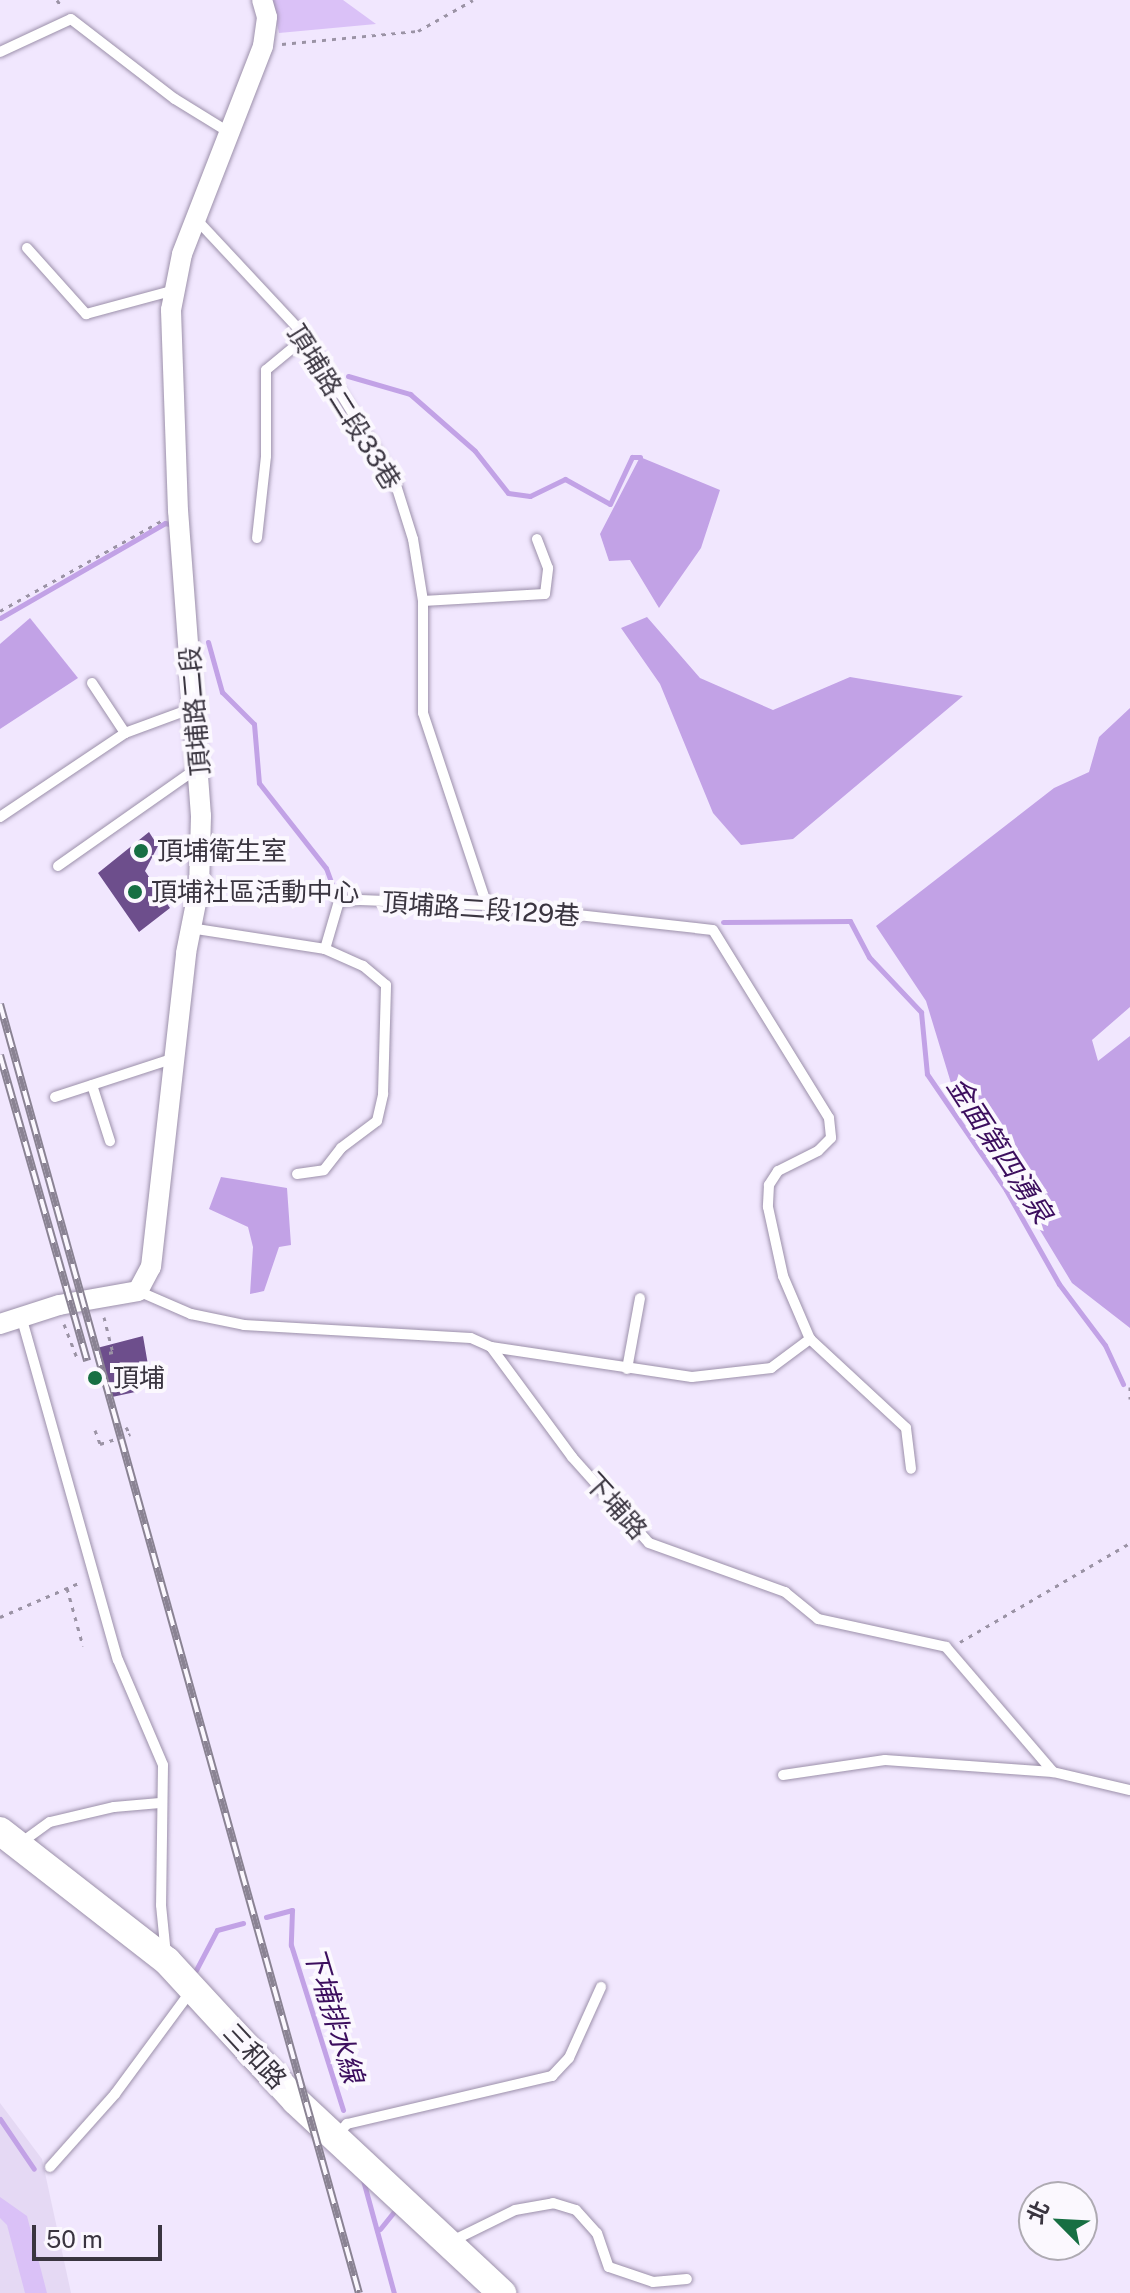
<!DOCTYPE html>
<html>
<head>
<meta charset="utf-8">
<style>
	body { margin:0 }
	#map { position:relative; width:1130px; height:2293px; overflow:hidden; background:#f1e7fe; font-family:"Public Sans","Noto Sans TC",sans-serif }
	div>[style] { position:absolute }
	[style*='--x'] { left:calc(var(--x)*1px); top:calc(var(--y)*1px); width:calc(var(--w)*1px); rotate:calc(var(--a)*1deg) }
	.built>* { inset:0; background:#e5d9f4 }
	.green>* { inset:0; background:#dac1f7 }
	.water>* { inset:0; background:#c2a2e6 }
	.stream>* { height:5px; margin:-2.5px; padding:0 2.5px; transform-origin:2.5px; border-radius:2.5px; background:#c2a2e6 }
	.building>* { inset:0; background:#6d4e8c }
	.path>* { height:3px; margin-top:-1.5px; transform-origin:0; background:repeating-linear-gradient(90deg,#9b93a5 0 4px,transparent 0 10px) }
	.roads { filter:drop-shadow(0 0 2px #9c90aa) drop-shadow(0 0 2px #9c90aa) }
	.service>* { height:10px; margin:-5px; padding:0 5px; transform-origin:5px; border-radius:5px; background:#fff }
	.minor>* { height:20px; margin:-10px; padding:0 10px; transform-origin:10px; border-radius:10px; background:#fff }
	.secondary>* { height:28px; margin:-14px; padding:0 14px; transform-origin:14px; border-radius:14px; background:#fff }
	.rail>* { height:8px; margin-top:-4px; transform-origin:0; background:repeating-linear-gradient(90deg,#fbf8fe 0 15px,#8a8393 0 30px); box-sizing:border-box; border-block:2px solid #8a8393 }
	.path-bridge>* { height:3px; margin-top:-1.5px; transform-origin:0; background:repeating-linear-gradient(90deg,#9b93a5 0 4px,transparent 0 10px) }
	.dots>* { width:22px; height:22px; translate:-50% -50%; box-sizing:border-box; border:4px solid #fbf8fe; border-radius:50% }
	span { translate:-50% -50%; white-space:nowrap; text-align:center; line-height:1.15; -webkit-text-stroke:8px #fbf8fe; paint-order:stroke }
	.street-label { font-size:26px; color:#3a3540 }
	.poi-label { font-size:26px; color:#3a3540 }
	.left { translate:0 -50%; text-align:left }
	.water-label { font-size:28px; color:#3c0e5e; font-style:italic }
	.north { position:absolute; left:1018px; top:2181px; width:80px; height:80px; box-sizing:border-box; background:#fbf8fe; border:2px solid #aeaab2; border-radius:50%; rotate:294deg; font-size:22px; font-weight:700; line-height:32px; text-align:center; color:#3a3540 }
	.north::after { content:''; display:block; margin:auto; width:28px; height:36px; background:#176f43; clip-path:polygon(50% 0,100% 100%,50% 72%,0 100%) }
	.scale { position:absolute; left:32px; top:2225px; width:130px; height:36px; box-sizing:border-box; border:4px solid #3a3540; border-top:0; padding-left:10px; font-size:24px; line-height:28px; white-space:nowrap; color:#3a3540; -webkit-text-stroke:6px #fbf8fe; paint-order:stroke }
</style>
</head>
<body>
<div id="map">
	<div class="built">
		<div style="clip-path:polygon(0 2103px,42px 2159px,71px 2293px,0 2293px)"></div>
	</div>
	<div class="green">
		<div style="clip-path:polygon(272px 0,343px 0,376px 24px,279px 33px)"></div>
		<div style="clip-path:polygon(0 2197px,27px 2216px,47px 2293px,25px 2293px,7px 2225px,0 2218px)"></div>
	</div>
	<div class="water">
		<div style="clip-path:polygon(640px 457px,720px 490px,701px 548px,659px 608px,630px 560px,609px 561px,600px 534px)"></div>
		<div style="clip-path:polygon(647px 617px,700px 678px,773px 710px,850px 677px,963px 696px,793px 839px,741px 845px,713px 813px,660px 684px,621px 628px)"></div>
		<div style="clip-path:polygon(30px 618px,78px 678px,0 729px,0 644px)"></div>
		<div style="clip-path:polygon(1130px 708px,1130px 1007px,1092px 1040px,1098px 1061px,1130px 1036px,1130px 1328px,1072px 1283px,951px 1083px,926px 1001px,876px 926px,1054px 788px,1089px 772px,1099px 737px)"></div>
		<div style="clip-path:polygon(221px 1177px,287px 1188px,291px 1245px,279px 1247px,264px 1291px,250px 1294px,253px 1247px,248px 1227px,209px 1209px)"></div>
	</div>
	<div class="stream">
		<div style="--x:348;--y:376;--w:65;--a:16.2"></div>
		<div style="--x:410;--y:394;--w:86;--a:41.2"></div>
		<div style="--x:475;--y:451;--w:53;--a:51.8"></div>
		<div style="--x:508;--y:493;--w:22;--a:8"></div>
		<div style="--x:530;--y:496;--w:39;--a:-26"></div>
		<div style="--x:565;--y:479;--w:51;--a:29.1"></div>
		<div style="--x:610;--y:504;--w:52;--a:-64.9"></div>
		<div style="--x:632;--y:457;--w:8;--a:0"></div>
		<div style="--x:0;--y:618;--w:190;--a:-29.9"></div>
		<div style="--x:165;--y:523;--w:8;--a:14"></div>
		<div style="--x:208;--y:642;--w:52;--a:74.4"></div>
		<div style="--x:222;--y:692;--w:45;--a:45"></div>
		<div style="--x:254;--y:724;--w:59;--a:85.2"></div>
		<div style="--x:259;--y:783;--w:108;--a:51.8"></div>
		<div style="--x:326;--y:868;--w:27;--a:70"></div>
		<div style="--x:723;--y:922;--w:127;--a:-0.5"></div>
		<div style="--x:850;--y:921;--w:41;--a:62.2"></div>
		<div style="--x:869;--y:957;--w:76;--a:46.6"></div>
		<div style="--x:921;--y:1012;--w:62;--a:84.5"></div>
		<div style="--x:927;--y:1074;--w:140;--a:55.7"></div>
		<div style="--x:1006;--y:1190;--w:108;--a:60.6"></div>
		<div style="--x:1059;--y:1284;--w:76;--a:53"></div>
		<div style="--x:1105;--y:1345;--w:43;--a:65.2"></div>
		<div style="--x:266;--y:1917;--w:27;--a:-15"></div>
		<div style="--x:292;--y:1910;--w:35;--a:92"></div>
		<div style="--x:291;--y:1945;--w:173;--a:72.5"></div>
		<div style="--x:196;--y:1970;--w:45;--a:-62.3"></div>
		<div style="--x:217;--y:1930;--w:27;--a:-15"></div>
		<div style="--x:0;--y:2119;--w:60;--a:55.8"></div>
		<div style="--x:363;--y:2180;--w:117;--a:74.7"></div>
		<div style="--x:380;--y:2229;--w:21;--a:-51"></div>
	</div>
	<div class="building">
		<div style="clip-path:polygon(149px 832px,158px 846px,145px 871px,170px 908px,139px 932px,98px 873px)"></div>
		<div style="clip-path:polygon(143px 1336px,148px 1365px,134px 1369px,140px 1391px,112px 1397px,97px 1348px)"></div>
	</div>
	<div class="path">
		<div style="--x:57;--y:0;--w:9;--a:54"></div>
		<div style="--x:282;--y:44;--w:137;--a:-5.5"></div>
		<div style="--x:418;--y:31;--w:63;--a:-29.4"></div>
		<div style="--x:0;--y:611;--w:184;--a:-29.2"></div>
		<div style="--x:104;--y:1317;--w:36;--a:76"></div>
		<div style="--x:113;--y:1352;--w:5;--a:169"></div>
		<div style="--x:64;--y:1324;--w:36;--a:69"></div>
		<div style="--x:1130;--y:1387;--w:12;--a:90"></div>
		<div style="--x:126;--y:1427;--w:8;--a:60"></div>
		<div style="--x:95;--y:1430;--w:15;--a:70"></div>
		<div style="--x:67;--y:1588;--w:60;--a:74.6"></div>
		<div style="--x:0;--y:1617;--w:88;--a:-23.4"></div>
		<div style="--x:960;--y:1642;--w:197;--a:-30.2"></div>
	</div>
	<div class="roads">
		<div class="service">
			<div style="--x:0;--y:52;--w:78;--a:-24.9"></div>
			<div style="--x:71;--y:19;--w:131;--a:37.6"></div>
			<div style="--x:175;--y:99;--w:65;--a:31.7"></div>
			<div style="--x:197;--y:220;--w:160;--a:47"></div>
			<div style="--x:306;--y:337;--w:170;--a:58.5"></div>
			<div style="--x:395;--y:482;--w:60;--a:72.5"></div>
			<div style="--x:413;--y:539;--w:63;--a:80.8"></div>
			<div style="--x:423;--y:601;--w:112;--a:90"></div>
			<div style="--x:423;--y:713;--w:202;--a:71.6"></div>
			<div style="--x:27;--y:248;--w:89;--a:48.2"></div>
			<div style="--x:86;--y:314;--w:92;--a:-15.1"></div>
			<div style="--x:257;--y:538;--w:82;--a:-83.7"></div>
			<div style="--x:266;--y:456;--w:86;--a:-90"></div>
			<div style="--x:266;--y:370;--w:52;--a:-39.5"></div>
			<div style="--x:423;--y:601;--w:122;--a:-3.3"></div>
			<div style="--x:545;--y:594;--w:26;--a:-83"></div>
			<div style="--x:548;--y:568;--w:31;--a:-111"></div>
			<div style="--x:92;--y:683;--w:60;--a:56.6"></div>
			<div style="--x:0;--y:817;--w:151;--a:-33.9"></div>
			<div style="--x:125;--y:733;--w:72;--a:-20.2"></div>
			<div style="--x:58;--y:866;--w:169;--a:-35.1"></div>
			<div style="--x:190;--y:928;--w:137;--a:8.8"></div>
			<div style="--x:325;--y:949;--w:50;--a:-73.7"></div>
			<div style="--x:339;--y:901;--w:21;--a:-3"></div>
			<div style="--x:360;--y:900;--w:127;--a:2.3"></div>
			<div style="--x:487;--y:905;--w:227;--a:6.3"></div>
			<div style="--x:713;--y:930;--w:221;--a:58.3"></div>
			<div style="--x:829;--y:1118;--w:20;--a:84"></div>
			<div style="--x:831;--y:1138;--w:18;--a:135"></div>
			<div style="--x:818;--y:1151;--w:45;--a:153.4"></div>
			<div style="--x:778;--y:1171;--w:17;--a:123"></div>
			<div style="--x:769;--y:1185;--w:22;--a:93"></div>
			<div style="--x:768;--y:1207;--w:71;--a:77.7"></div>
			<div style="--x:783;--y:1276;--w:69;--a:66.8"></div>
			<div style="--x:810;--y:1339;--w:131;--a:42.8"></div>
			<div style="--x:906;--y:1428;--w:41;--a:83"></div>
			<div style="--x:92;--y:1085;--w:59;--a:72.2"></div>
			<div style="--x:55;--y:1097;--w:125;--a:-18.1"></div>
			<div style="--x:297;--y:1174;--w:27;--a:-8"></div>
			<div style="--x:324;--y:1170;--w:28;--a:-52"></div>
			<div style="--x:341;--y:1148;--w:45;--a:-36.9"></div>
			<div style="--x:377;--y:1121;--w:28;--a:-77"></div>
			<div style="--x:383;--y:1094;--w:109;--a:-88.4"></div>
			<div style="--x:386;--y:985;--w:30;--a:-140"></div>
			<div style="--x:363;--y:966;--w:42;--a:-155.9"></div>
			<div style="--x:138;--y:1291;--w:58;--a:23.5"></div>
			<div style="--x:191;--y:1314;--w:54;--a:11.7"></div>
			<div style="--x:244;--y:1325;--w:227;--a:3.3"></div>
			<div style="--x:471;--y:1338;--w:22;--a:24"></div>
			<div style="--x:491;--y:1347;--w:137;--a:53.6"></div>
			<div style="--x:572;--y:1457;--w:115;--a:48.2"></div>
			<div style="--x:649;--y:1543;--w:145;--a:19.8"></div>
			<div style="--x:785;--y:1592;--w:43;--a:39.3"></div>
			<div style="--x:818;--y:1619;--w:131;--a:12.3"></div>
			<div style="--x:946;--y:1647;--w:165;--a:49.4"></div>
			<div style="--x:1053;--y:1772;--w:79;--a:13.2"></div>
			<div style="--x:21;--y:1316;--w:357;--a:74.3"></div>
			<div style="--x:118;--y:1660;--w:114;--a:66.8"></div>
			<div style="--x:163;--y:1765;--w:140;--a:90.8"></div>
			<div style="--x:161;--y:1905;--w:50;--a:84.3"></div>
			<div style="--x:491;--y:1347;--w:203;--a:8.5"></div>
			<div style="--x:692;--y:1377;--w:80;--a:-6.5"></div>
			<div style="--x:771;--y:1368;--w:49;--a:-36.6"></div>
			<div style="--x:627;--y:1369;--w:72;--a:-79.6"></div>
			<div style="--x:783;--y:1775;--w:103;--a:-8.4"></div>
			<div style="--x:885;--y:1760;--w:168;--a:4.1"></div>
			<div style="--x:22;--y:1842;--w:34;--a:-36"></div>
			<div style="--x:50;--y:1822;--w:66;--a:-13.2"></div>
			<div style="--x:114;--y:1807;--w:46;--a:-5"></div>
			<div style="--x:337;--y:2135;--w:15;--a:-48"></div>
			<div style="--x:347;--y:2124;--w:211;--a:-13.2"></div>
			<div style="--x:552;--y:2076;--w:25;--a:-47"></div>
			<div style="--x:569;--y:2058;--w:78;--a:-65.7"></div>
			<div style="--x:50;--y:2167;--w:98;--a:-48.3"></div>
			<div style="--x:115;--y:2094;--w:128;--a:-53.6"></div>
			<div style="--x:450;--y:2242;--w:72;--a:-26.2"></div>
			<div style="--x:515;--y:2210;--w:39;--a:-10"></div>
			<div style="--x:553;--y:2203;--w:24;--a:17"></div>
			<div style="--x:576;--y:2210;--w:31;--a:48"></div>
			<div style="--x:597;--y:2233;--w:36;--a:71"></div>
			<div style="--x:609;--y:2267;--w:46;--a:18.8"></div>
			<div style="--x:653;--y:2282;--w:34;--a:-5"></div>
		</div>
		<div class="minor">
			<div style="--x:0;--y:1324;--w:62;--a:-17.9"></div>
			<div style="--x:59;--y:1305;--w:80;--a:-10"></div>
			<div style="--x:138;--y:1291;--w:27;--a:-62"></div>
			<div style="--x:151;--y:1267;--w:316;--a:-83.6"></div>
			<div style="--x:186;--y:953;--w:66;--a:-78.7"></div>
			<div style="--x:199;--y:888;--w:72;--a:-88.4"></div>
			<div style="--x:201;--y:816;--w:306;--a:-94.3"></div>
			<div style="--x:178;--y:511;--w:201;--a:-92"></div>
			<div style="--x:171;--y:310;--w:57;--a:-78.9"></div>
			<div style="--x:182;--y:254;--w:223;--a:-68.7"></div>
			<div style="--x:263;--y:46;--w:29;--a:-82"></div>
			<div style="--x:267;--y:17;--w:18;--a:-106"></div>
		</div>
		<div class="secondary">
			<div style="--x:0;--y:1831;--w:212;--a:37.9"></div>
			<div style="--x:167;--y:1961;--w:190;--a:47.3"></div>
			<div style="--x:296;--y:2101;--w:282;--a:43"></div>
		</div>
	</div>
	<div class="rail">
		<div style="--x:0;--y:1004;--w:1338;--a:74.44"></div>
		<div style="--x:0;--y:1055;--w:318;--a:74.1"></div>
	</div>
	<div class="path-bridge">
		<div style="--x:100;--y:1444;--w:32;--a:-18"></div>
	</div>
	<div class="dots">
		<div style="left:141px;top:851px;background:#176f43"></div>
		<div style="left:135px;top:892px;background:#176f43"></div>
		<div style="left:95px;top:1378px;background:#176f43"></div>
	</div>
	<div class="street-label">
		<span style="left:344px;top:407px;rotate:58deg">頂埔路二段33巷</span>
		<span style="left:195px;top:711px;rotate:-95deg">頂埔路二段</span>
		<span style="left:481px;top:909px;rotate:4deg">頂埔路二段129巷</span>
		<span style="left:616px;top:1506px;rotate:48deg">下埔路</span>
		<span style="left:255px;top:2056px;rotate:47deg">三和路</span>
	</div>
	<div class="poi-label">
		<span class="left" style="left:157px;top:851px">頂埔衛生室</span>
		<span class="left" style="left:151px;top:892px">頂埔社區活動中心</span>
		<span class="left" style="left:113px;top:1378px">頂埔</span>
	</div>
	<div class="water-label">
		<span style="left:1000px;top:1150px;rotate:57deg">金面第四湧泉</span>
		<span style="left:334px;top:2015px;rotate:73deg">下埔排水線</span>
	</div>
	<div class="north">北</div>
	<div class="scale">50 m</div>
</div>
</body>
</html>
